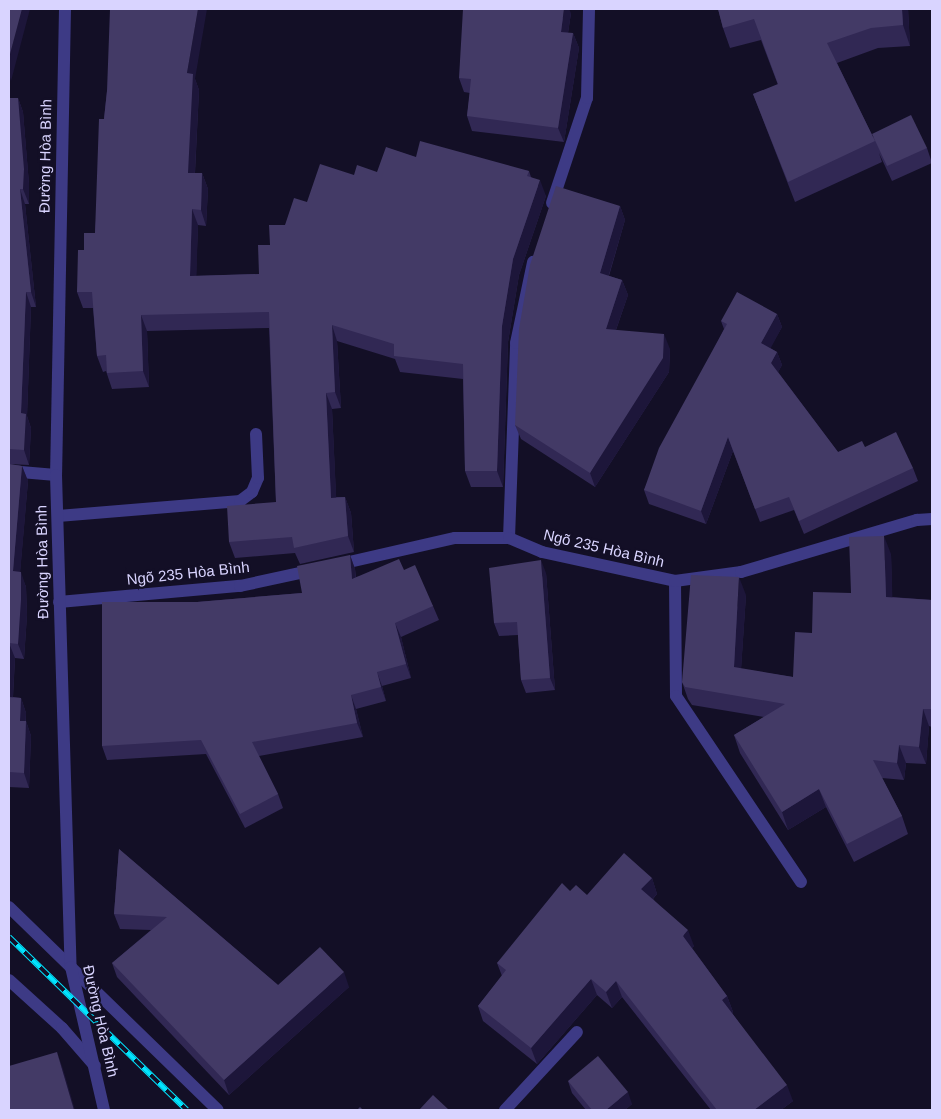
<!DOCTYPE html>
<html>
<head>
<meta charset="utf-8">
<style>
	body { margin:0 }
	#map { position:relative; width:941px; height:1119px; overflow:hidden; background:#130f26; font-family:Helvetica,sans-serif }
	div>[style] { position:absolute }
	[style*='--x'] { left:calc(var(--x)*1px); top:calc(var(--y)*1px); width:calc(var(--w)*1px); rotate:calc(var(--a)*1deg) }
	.service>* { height:12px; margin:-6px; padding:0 6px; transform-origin:6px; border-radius:6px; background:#3d3a85 }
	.minor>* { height:12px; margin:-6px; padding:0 6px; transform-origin:6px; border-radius:6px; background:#3d3a85 }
	.tertiary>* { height:12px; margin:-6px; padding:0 6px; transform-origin:6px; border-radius:6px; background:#3d3a85 }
	.rail>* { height:5.5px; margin-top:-2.75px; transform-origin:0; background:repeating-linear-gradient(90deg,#130f26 0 11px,#00e5ff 0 22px); box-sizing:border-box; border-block:1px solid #00e5ff }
	.wall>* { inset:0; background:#312854 }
	.shaded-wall>* { inset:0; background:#1d163a }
	.building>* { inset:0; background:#433a66 }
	span { translate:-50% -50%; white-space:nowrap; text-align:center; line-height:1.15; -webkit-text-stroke:4.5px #130f26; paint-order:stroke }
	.street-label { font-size:15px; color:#d9d4ff }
	.frame { position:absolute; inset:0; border:10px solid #d9d4ff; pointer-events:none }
</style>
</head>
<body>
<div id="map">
	<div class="service">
		<div style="--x:9;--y:471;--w:47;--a:4.9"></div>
		<div style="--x:58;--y:516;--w:183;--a:-4.7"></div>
		<div style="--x:240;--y:501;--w:15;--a:-37"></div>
		<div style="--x:252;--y:492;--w:15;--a:-67"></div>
		<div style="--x:258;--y:478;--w:44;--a:-92.6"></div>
		<div style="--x:675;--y:581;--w:115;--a:89.5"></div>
		<div style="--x:676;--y:696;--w:224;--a:56.1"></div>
	</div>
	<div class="minor">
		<div style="--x:552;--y:203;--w:111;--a:-71.6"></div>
		<div style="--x:587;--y:98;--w:89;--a:-88.7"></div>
		<div style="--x:509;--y:538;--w:195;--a:-87.9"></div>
		<div style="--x:516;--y:343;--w:83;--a:-78.1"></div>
		<div style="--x:336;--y:565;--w:122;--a:-12.8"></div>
		<div style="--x:455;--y:538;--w:54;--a:0"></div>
		<div style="--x:509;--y:538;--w:36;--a:23"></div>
		<div style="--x:542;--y:552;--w:136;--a:12.3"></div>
		<div style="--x:675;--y:581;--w:67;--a:-7.8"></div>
		<div style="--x:741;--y:572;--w:184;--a:-16.5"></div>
		<div style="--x:917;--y:520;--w:15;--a:-4"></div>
		<div style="--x:59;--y:602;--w:182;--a:-5.1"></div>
		<div style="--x:240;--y:586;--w:76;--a:-12.2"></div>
		<div style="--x:9;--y:907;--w:291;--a:44.2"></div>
		<div style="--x:9;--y:980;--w:72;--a:42.2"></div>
		<div style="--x:62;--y:1028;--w:50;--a:49"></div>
		<div style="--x:505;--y:1110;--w:106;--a:-47.3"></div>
	</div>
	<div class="tertiary">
		<div style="--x:65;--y:9;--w:466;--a:91.1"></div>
		<div style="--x:56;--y:475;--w:492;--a:88.3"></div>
		<div style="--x:71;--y:967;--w:147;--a:77"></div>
	</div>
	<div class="rail">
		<div style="--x:9;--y:937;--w:248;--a:44.2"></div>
	</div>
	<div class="wall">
		<div style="clip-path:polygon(718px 9px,908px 9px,910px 46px,878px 48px,837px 63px,873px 137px,927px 148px,932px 163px,892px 181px,879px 153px,882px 162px,795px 202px,753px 94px,778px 85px,761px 40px,730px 48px,723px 28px)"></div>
		<div style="clip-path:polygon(571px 13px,568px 33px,573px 33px,579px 48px,564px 142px,472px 131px,467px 116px,470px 93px,464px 92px,459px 78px)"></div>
		<div style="clip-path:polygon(195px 79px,199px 90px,195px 173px,202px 173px,208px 189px,206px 226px,198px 225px,196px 276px,259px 274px,270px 245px,285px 225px,307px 202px,354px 175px,377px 172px,416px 157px,529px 171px,531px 177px,546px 196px,519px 275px,508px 342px,503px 487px,471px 487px,465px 471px,463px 379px,400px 372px,395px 359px,337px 341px,341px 408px,332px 409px,336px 497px,345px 497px,351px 513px,354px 552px,300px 564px,295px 553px,235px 558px,229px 542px,276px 502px,269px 328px,147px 331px,149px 387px,112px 389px,106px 371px,103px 372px,97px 356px,93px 308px,83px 308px,77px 292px,84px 250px,95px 233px,104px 119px,107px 91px)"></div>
		<div style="clip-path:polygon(9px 98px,18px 98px,23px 112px,29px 184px,29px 204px,25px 204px,36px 307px,31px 307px,27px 416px,31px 428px,29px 465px,9px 464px)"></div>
		<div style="clip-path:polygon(620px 206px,625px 220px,609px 276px,622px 280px,628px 295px,616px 330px,670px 349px,669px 372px,595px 487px,521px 439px,515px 425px)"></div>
		<div style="clip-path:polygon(777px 314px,782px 327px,770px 348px,777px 352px,782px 365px,778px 372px,838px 452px,865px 447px,913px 468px,918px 481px,804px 534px,794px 510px,760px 522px,733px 451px,706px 524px,649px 504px,644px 490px,724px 329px,721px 321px)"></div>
		<div style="clip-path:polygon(9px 464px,22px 466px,28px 481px,20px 572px,26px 587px,27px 615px,24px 659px,15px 658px,13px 697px,21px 698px,26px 713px,26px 721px,31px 736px,29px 788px,9px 787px)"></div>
		<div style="clip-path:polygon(891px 554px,892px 597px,932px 600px,932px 727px,929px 726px,926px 764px,906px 763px,904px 780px,882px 778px,902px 816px,908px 834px,854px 862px,826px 807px,788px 830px,740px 753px,734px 735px,764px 717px,692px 705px,688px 699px,682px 682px,746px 595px,741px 669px,793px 677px,812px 633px,851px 593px)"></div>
		<div style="clip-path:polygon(350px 555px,355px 569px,356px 577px,404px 570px,433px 606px,439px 620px,401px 637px,411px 678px,382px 686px,386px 701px,356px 709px,363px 737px,259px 756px,278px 794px,283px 808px,245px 828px,206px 754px,107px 760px,102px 746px,197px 602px,302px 593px)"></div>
		<div style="clip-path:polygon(546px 573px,555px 690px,526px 693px,521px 680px,518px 635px,499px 636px,494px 623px)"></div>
		<div style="clip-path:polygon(119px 849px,278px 985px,349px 987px,229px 1095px,117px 977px,112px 963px,151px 930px,120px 929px,114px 914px)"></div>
		<div style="clip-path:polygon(652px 878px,657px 894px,653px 899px,694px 946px,692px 948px,727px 996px,733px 1012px,732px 1013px,793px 1101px,781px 1110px,711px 1110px,622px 997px,612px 1008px,597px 995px,537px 1064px,483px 1021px,478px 1006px,502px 976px,497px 963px,570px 891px,587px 895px)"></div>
		<div style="clip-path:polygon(568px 1081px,632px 1104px,625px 1110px,586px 1110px,572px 1093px)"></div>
	</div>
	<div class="shaded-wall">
		<div style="clip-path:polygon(22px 9px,30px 9px,11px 81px,9px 74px,9px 58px)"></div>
		<div style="clip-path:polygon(198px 9px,207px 9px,195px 79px,199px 90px,194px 189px,188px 173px,187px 73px)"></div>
		<div style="clip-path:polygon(564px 9px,569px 9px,571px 13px,566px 46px,561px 32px)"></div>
		<div style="clip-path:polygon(902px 9px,908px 9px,910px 46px,903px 25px)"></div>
		<div style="clip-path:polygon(573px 33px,579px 48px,564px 142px,558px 128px)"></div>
		<div style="clip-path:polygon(18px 98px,23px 112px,29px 184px,29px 204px,23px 189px)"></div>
		<div style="clip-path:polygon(202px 173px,208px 189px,206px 226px,201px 210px)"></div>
		<div style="clip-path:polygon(540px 180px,546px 196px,519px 275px,508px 342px,503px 487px,497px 471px,502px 326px,513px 259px)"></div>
		<div style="clip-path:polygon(20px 189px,25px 204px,36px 307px,31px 292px)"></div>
		<div style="clip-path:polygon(620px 206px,625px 220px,605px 288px,600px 273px)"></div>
		<div style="clip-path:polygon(192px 209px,198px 225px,196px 292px,190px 276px)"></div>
		<div style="clip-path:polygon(622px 280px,628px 295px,611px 344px,606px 329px)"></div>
		<div style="clip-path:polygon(26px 292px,31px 307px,27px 416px,31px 428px,29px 465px,24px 450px,21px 413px)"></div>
		<div style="clip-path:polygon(777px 314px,782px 327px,766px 357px,761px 343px)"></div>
		<div style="clip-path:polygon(141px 315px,147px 331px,149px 387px,143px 371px)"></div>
		<div style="clip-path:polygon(332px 325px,337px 341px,341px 408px,335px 392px)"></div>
		<div style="clip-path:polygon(664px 334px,670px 349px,669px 372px,595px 487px,590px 473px)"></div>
		<div style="clip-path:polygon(777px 352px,782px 365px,776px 376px,771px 363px)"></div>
		<div style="clip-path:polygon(326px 393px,332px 409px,337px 514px,331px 498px)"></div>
		<div style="clip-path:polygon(728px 437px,733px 451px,706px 524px,701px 511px)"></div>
		<div style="clip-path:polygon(22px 466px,28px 481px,19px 586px,13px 571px)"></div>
		<div style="clip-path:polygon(345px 497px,351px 513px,354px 552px,348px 536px)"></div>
		<div style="clip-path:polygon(884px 536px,891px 554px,893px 615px,886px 597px)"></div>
		<div style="clip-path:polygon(350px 555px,355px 569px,357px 593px,352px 579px)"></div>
		<div style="clip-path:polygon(541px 560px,546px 573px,555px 690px,550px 678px)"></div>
		<div style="clip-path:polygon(21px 572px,26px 587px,27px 615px,24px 659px,18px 644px)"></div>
		<div style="clip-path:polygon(739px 577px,746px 595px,740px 685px,734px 667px)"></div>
		<div style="clip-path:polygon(395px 623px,401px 637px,411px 678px,406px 664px)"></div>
		<div style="clip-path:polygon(9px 643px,15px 658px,12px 712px,9px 702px)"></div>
		<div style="clip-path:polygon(377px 672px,382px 686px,386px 701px,381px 687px)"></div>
		<div style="clip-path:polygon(351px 695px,356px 709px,363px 737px,357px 723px)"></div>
		<div style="clip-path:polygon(21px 698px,26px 713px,25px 736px,20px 721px)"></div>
		<div style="clip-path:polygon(923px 709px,929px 726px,926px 764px,919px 747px)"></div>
		<div style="clip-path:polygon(26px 721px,31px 736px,29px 788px,24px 773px)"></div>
		<div style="clip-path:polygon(899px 745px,906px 763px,904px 780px,897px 763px)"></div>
		<div style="clip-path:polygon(819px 789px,826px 807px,788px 830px,782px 812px)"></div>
		<div style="clip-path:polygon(652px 878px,657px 894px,647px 905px,641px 889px)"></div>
		<div style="clip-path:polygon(688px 930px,694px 946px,689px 952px,683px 936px)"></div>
		<div style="clip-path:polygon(344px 972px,349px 987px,229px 1095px,224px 1080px)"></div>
		<div style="clip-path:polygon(591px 979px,597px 995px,537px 1064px,531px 1048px)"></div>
		<div style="clip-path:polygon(616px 981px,622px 997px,612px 1008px,606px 992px)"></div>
		<div style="clip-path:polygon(727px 996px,733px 1012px,728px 1016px,722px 1000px)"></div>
		<div style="clip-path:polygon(57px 1052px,63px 1069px,75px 1110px,74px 1110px)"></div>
		<div style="clip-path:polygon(787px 1085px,793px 1101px,781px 1110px,754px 1110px)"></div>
		<div style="clip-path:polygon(628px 1092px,632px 1104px,625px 1110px,606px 1110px)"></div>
	</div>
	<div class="building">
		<div style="clip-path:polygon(9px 9px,22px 9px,9px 58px)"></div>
		<div style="clip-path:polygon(110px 9px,198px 9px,187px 73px,193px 74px,188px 173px,202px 173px,201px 210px,192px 209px,190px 276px,259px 274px,258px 245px,270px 245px,269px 225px,285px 225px,294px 198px,307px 202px,320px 164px,354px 175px,357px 165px,377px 172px,386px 147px,416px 157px,420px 141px,529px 171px,527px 176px,540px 180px,513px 259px,502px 326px,497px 471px,465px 471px,463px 364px,394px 356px,394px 344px,332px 325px,335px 392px,326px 393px,331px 498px,345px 497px,348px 536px,294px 548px,292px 537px,229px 542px,227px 506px,276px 502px,269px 312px,141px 315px,143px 371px,107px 373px,106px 355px,97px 356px,92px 292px,77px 292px,78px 250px,84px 250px,84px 233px,95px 233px,99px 119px,104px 119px,107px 91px)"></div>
		<div style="clip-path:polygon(463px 9px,564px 9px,561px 32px,573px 33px,558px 128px,467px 116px,471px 79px,459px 78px)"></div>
		<div style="clip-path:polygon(718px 9px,902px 9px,903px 25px,871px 28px,827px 43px,875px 141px,788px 182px,753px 94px,778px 84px,754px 19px,723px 28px)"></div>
		<div style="clip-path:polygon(9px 98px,18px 98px,24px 169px,23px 189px,20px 189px,31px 292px,26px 292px,21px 413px,26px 414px,24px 450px,9px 449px)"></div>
		<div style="clip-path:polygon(911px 115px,927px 148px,887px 166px,872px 134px)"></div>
		<div style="clip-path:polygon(556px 186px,620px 206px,600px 273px,622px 280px,606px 329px,664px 334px,663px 358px,590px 473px,515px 425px,519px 329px,530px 265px)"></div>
		<div style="clip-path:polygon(737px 292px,777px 314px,761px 343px,777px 352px,771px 363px,838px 452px,862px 441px,865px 447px,896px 432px,913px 468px,799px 521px,789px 497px,755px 509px,728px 437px,701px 511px,644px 490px,659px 448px,727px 324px,721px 321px)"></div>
		<div style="clip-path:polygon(9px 464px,22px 466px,13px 571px,21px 572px,21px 600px,18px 644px,9px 643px,9px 652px)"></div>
		<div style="clip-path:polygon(884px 536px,886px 597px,932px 600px,932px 709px,923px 709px,919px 747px,899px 745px,897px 763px,873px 760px,902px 816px,847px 844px,819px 789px,782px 812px,734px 735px,785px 704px,685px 687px,682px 682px,691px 575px,739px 577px,734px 667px,793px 677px,795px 632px,812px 633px,813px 592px,851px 593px,849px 537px)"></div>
		<div style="clip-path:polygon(350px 555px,352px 579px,399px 559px,404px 570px,415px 565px,433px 606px,395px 623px,406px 664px,377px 672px,381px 687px,351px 695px,357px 723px,252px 742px,278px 794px,240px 814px,201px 740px,102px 746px,102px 602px,197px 602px,302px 593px,297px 566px)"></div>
		<div style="clip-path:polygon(541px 560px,550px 678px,521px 680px,517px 622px,494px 623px,489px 568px)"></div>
		<div style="clip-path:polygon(9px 697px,21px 698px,20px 721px,26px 721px,24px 773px,9px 772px)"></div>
		<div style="clip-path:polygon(119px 849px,278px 985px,320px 947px,344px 972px,224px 1080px,112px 963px,167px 917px,114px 914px)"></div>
		<div style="clip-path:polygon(624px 853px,652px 878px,641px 889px,688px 930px,683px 936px,727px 996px,722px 1000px,787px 1085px,754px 1110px,717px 1110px,616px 981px,606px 992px,591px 979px,531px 1048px,478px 1006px,506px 970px,497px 963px,562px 883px,570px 891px,576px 885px,587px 895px)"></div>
		<div style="clip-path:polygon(57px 1052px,74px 1110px,9px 1110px,9px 1066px)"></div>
		<div style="clip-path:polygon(598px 1056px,628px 1092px,606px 1110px,592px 1110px,568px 1081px)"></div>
		<div style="clip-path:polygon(433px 1095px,449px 1110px,419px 1110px)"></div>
		<div style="clip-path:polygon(360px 1107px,363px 1110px,357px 1110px)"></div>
	</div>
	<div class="street-label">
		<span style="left:45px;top:156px;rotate:-89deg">Đường Hòa Bình</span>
		<span style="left:604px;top:548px;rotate:13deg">Ngõ 235 Hòa Bình</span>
		<span style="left:42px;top:562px;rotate:-91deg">Đường Hòa Bình</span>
		<span style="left:188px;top:573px;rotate:-6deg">Ngõ 235 Hòa Bình</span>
		<span style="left:101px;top:1021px;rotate:77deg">Đường Hòa Bình</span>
	</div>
	<div class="frame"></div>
</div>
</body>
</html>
